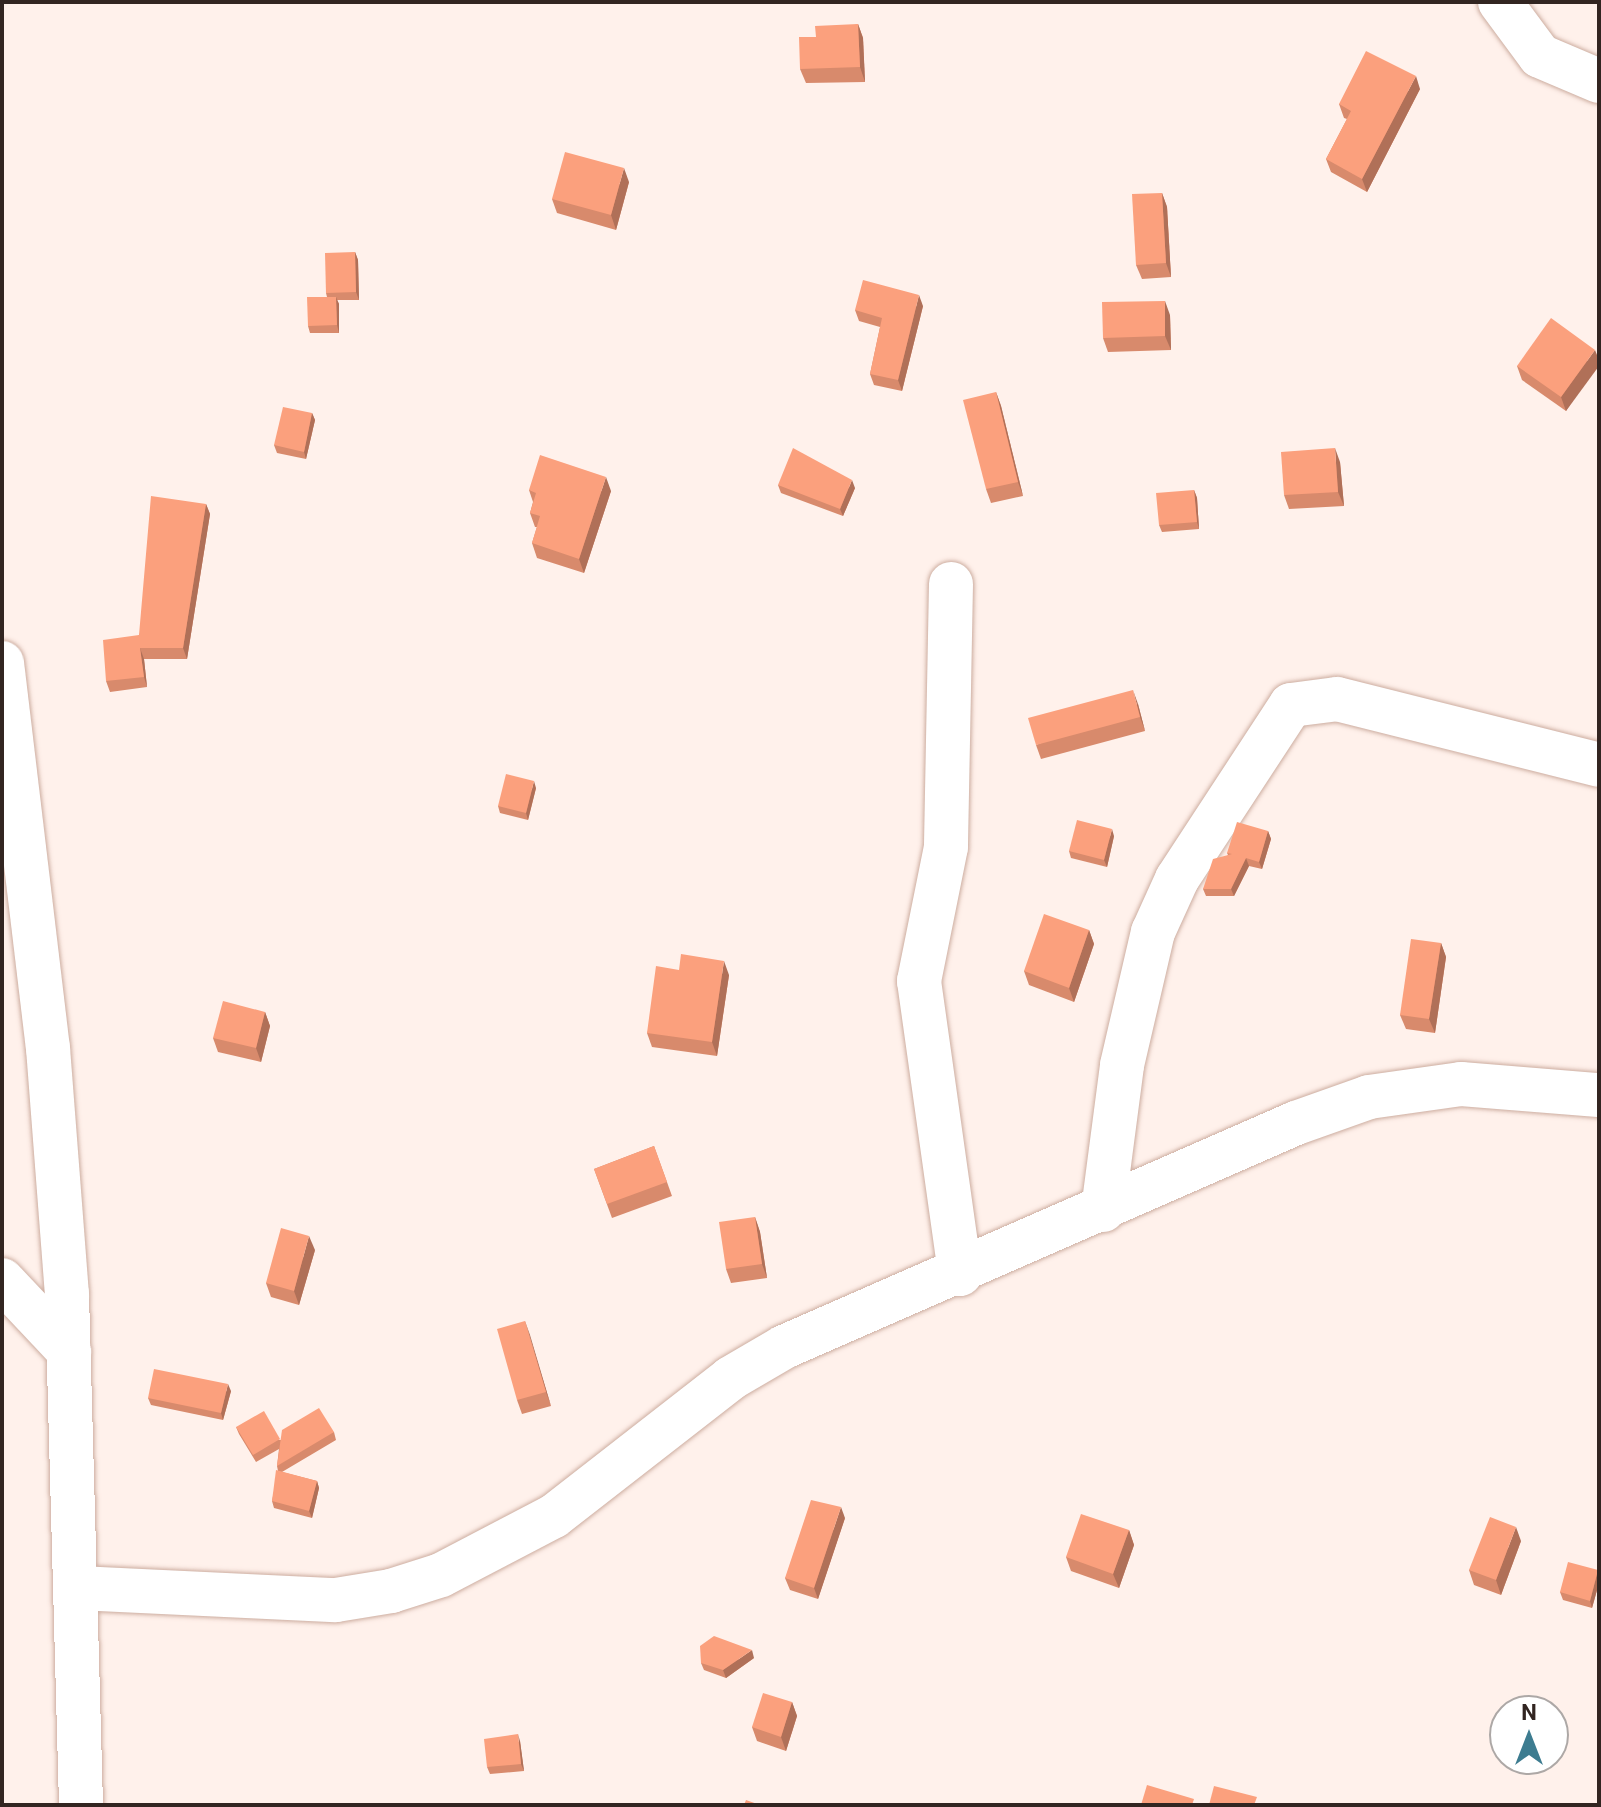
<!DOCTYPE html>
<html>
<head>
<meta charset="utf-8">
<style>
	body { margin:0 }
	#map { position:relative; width:1601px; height:1807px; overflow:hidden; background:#fff1eb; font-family:Roboto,sans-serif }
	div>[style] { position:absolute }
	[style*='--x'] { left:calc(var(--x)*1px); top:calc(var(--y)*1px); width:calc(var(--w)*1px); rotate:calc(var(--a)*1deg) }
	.roads { filter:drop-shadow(0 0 2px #cdada0) drop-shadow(0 0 2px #cdada0) }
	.minor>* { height:44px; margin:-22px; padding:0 22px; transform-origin:22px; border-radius:22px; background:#fff }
	.wall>* { inset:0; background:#d88a6c }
	.shaded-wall>* { inset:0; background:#b07058 }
	.building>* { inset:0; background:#fba07d }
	span { translate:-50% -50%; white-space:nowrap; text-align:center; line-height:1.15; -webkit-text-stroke:6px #fff; paint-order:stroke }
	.frame { position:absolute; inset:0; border:4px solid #322521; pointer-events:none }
	.north { position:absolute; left:1489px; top:1695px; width:80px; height:80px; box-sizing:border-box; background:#fff; border:2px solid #ada8a6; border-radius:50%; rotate:0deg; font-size:22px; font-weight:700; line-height:32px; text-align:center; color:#322521 }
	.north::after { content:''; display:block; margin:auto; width:28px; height:36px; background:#3d7c90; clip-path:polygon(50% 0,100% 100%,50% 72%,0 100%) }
</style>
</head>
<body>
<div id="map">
	<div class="roads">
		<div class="minor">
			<div style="--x:1500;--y:2;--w:67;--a:53.5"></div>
			<div style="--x:1540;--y:56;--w:64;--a:23"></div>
			<div style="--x:951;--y:584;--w:263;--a:91.1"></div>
			<div style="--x:946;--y:847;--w:137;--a:101.4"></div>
			<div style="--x:919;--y:981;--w:296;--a:82"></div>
			<div style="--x:2;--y:663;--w:388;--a:83.2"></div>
			<div style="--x:48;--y:1048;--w:247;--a:85.6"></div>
			<div style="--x:67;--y:1294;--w:511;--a:88.43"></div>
			<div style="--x:1103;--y:1210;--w:146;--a:-82.5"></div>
			<div style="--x:1122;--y:1065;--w:137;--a:-76.9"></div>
			<div style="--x:1153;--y:932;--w:58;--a:-65.6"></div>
			<div style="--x:1177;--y:879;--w:208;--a:-56.8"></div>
			<div style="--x:1291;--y:705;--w:46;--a:-7.4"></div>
			<div style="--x:1337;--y:699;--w:270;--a:14.1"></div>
			<div style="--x:2;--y:1280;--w:98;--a:46.7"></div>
			<div style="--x:78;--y:1588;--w:258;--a:2.7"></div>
			<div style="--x:336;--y:1600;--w:56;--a:-9.3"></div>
			<div style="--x:391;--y:1591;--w:52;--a:-17.7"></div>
			<div style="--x:441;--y:1575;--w:127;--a:-27.6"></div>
			<div style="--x:554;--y:1516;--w:224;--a:-37.9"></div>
			<div style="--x:731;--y:1378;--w:61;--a:-30.3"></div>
			<div style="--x:784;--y:1347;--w:559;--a:-23.63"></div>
			<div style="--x:1296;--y:1123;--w:77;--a:-19.6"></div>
			<div style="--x:1369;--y:1097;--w:93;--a:-8"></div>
			<div style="--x:1461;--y:1084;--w:138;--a:4.6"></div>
		</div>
	</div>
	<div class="wall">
		<div style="clip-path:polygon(858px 24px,863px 38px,865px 82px,806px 83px,800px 69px,816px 37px)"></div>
		<div style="clip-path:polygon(1420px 89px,1367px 192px,1331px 172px,1326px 159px,1347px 119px,1344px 118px,1339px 104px)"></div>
		<div style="clip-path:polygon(629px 182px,616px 230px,557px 213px,552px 199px)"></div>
		<div style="clip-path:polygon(1162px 193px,1167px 207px,1171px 277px,1142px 279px,1136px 265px)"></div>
		<div style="clip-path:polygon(355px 252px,358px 260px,359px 300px,337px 300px,339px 304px,339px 333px,310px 333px,308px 326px,327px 297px,326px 293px)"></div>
		<div style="clip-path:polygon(923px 306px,902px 391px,874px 385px,870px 374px,880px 327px,859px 321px,855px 310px)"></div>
		<div style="clip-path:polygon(1170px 315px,1171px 350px,1108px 352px,1103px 338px)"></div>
		<div style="clip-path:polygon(1599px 360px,1566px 411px,1522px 380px,1517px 366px)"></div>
		<div style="clip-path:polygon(996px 392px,1001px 406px,1023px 496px,991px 503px,986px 489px)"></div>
		<div style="clip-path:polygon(312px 413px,315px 420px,306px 459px,277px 453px,274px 445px)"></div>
		<div style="clip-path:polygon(1340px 462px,1344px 506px,1289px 509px,1284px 495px)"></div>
		<div style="clip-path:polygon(778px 485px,855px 488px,843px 516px,781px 493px)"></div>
		<div style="clip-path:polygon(529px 490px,611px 491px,584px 573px,537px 558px,532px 543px,537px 527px,535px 527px,530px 513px,533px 502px)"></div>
		<div style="clip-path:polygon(1194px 490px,1197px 498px,1199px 529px,1162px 532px,1159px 525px)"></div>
		<div style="clip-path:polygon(206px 504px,210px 514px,187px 659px,144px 659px,147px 687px,110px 692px,106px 681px,139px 635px)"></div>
		<div style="clip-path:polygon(1138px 704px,1145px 731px,1041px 759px,1036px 745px)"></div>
		<div style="clip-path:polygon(536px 788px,528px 820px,500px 813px,498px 806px)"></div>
		<div style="clip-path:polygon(1268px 831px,1271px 839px,1262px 869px,1249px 866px,1234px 896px,1206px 896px,1203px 889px,1228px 855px,1227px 853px)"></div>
		<div style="clip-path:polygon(1114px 836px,1107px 867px,1071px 858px,1069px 851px)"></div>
		<div style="clip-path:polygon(1089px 930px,1094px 944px,1074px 1002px,1029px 985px,1024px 971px)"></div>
		<div style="clip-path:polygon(1441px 943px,1446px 957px,1435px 1033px,1406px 1029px,1400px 1015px)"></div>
		<div style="clip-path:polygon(679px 970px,729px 975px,717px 1056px,652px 1047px,647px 1033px)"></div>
		<div style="clip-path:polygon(265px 1012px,270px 1026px,261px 1062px,218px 1052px,213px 1038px)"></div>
		<div style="clip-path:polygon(654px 1146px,672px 1196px,612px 1218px,594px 1169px)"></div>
		<div style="clip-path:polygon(755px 1217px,760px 1232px,767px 1278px,731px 1283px,726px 1269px)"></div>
		<div style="clip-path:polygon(315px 1250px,299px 1305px,271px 1297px,266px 1283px)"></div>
		<div style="clip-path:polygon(525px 1321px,551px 1406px,522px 1414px,517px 1400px)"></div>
		<div style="clip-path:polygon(231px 1391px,223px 1420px,151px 1405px,148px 1398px)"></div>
		<div style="clip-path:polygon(236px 1427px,280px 1440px,334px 1432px,336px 1440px,282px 1472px,317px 1481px,319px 1488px,312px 1518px,274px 1508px,272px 1501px,278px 1471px,277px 1466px,279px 1449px,256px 1462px,239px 1434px)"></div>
		<div style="clip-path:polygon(845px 1518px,818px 1599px,790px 1590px,785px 1578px)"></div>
		<div style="clip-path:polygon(1129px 1530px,1134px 1545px,1119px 1588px,1071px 1571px,1066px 1557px)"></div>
		<div style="clip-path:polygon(1521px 1541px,1501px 1595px,1474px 1585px,1469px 1570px)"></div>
		<div style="clip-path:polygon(1598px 1570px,1599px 1583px,1592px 1608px,1563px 1600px,1560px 1592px)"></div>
		<div style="clip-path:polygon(754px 1658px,726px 1678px,704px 1670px,701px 1663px)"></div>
		<div style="clip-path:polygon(792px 1702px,797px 1716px,786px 1751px,757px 1741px,752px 1727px)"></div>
		<div style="clip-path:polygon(520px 1741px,524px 1771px,490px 1774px,487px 1767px)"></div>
	</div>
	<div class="shaded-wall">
		<div style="clip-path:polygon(858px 24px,863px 38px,865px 82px,860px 67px)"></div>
		<div style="clip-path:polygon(1416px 76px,1420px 89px,1367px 192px,1362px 179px)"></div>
		<div style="clip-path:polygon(624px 168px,629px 182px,616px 230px,611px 215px)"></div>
		<div style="clip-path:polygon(1162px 193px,1167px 207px,1171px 277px,1166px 263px)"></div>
		<div style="clip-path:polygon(355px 252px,358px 260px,359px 300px,356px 292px)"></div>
		<div style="clip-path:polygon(919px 295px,923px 306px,902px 391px,898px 380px)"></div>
		<div style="clip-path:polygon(336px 297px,339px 304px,339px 333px,337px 325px)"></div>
		<div style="clip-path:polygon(1165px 301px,1170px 315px,1171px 350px,1165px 336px)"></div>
		<div style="clip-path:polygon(1595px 350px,1599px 360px,1599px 366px,1566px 411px,1561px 397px)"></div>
		<div style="clip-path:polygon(996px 392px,1001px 406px,1023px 496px,1018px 482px)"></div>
		<div style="clip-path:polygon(312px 413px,315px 420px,306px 459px,304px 452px)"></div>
		<div style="clip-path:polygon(1335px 448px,1340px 462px,1344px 506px,1338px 492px)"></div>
		<div style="clip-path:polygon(606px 477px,611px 491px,584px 573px,579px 559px)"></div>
		<div style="clip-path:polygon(852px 480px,855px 488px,843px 516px,840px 509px)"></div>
		<div style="clip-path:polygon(1194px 490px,1197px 498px,1199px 529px,1197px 522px)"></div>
		<div style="clip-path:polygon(206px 504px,210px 514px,187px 659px,183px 648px)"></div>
		<div style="clip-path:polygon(140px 648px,144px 659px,147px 687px,144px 677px)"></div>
		<div style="clip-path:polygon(1133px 690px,1138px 704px,1145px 731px,1140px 717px)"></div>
		<div style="clip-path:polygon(534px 781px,536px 788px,528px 820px,526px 813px)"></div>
		<div style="clip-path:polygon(1112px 829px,1114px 836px,1107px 867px,1104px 860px)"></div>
		<div style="clip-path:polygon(1268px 831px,1271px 839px,1262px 869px,1259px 862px)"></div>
		<div style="clip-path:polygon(1246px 858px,1249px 866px,1234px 896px,1231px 889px)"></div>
		<div style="clip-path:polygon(1089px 930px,1094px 944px,1074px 1002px,1069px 988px)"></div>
		<div style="clip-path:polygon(1441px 943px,1446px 957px,1435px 1033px,1429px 1019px)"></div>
		<div style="clip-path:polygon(724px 961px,729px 975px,717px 1056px,712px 1042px)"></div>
		<div style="clip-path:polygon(265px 1012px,270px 1026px,261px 1062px,256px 1048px)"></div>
		<div style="clip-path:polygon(755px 1217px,760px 1232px,767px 1278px,762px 1264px)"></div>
		<div style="clip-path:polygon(309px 1236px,315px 1250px,299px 1305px,294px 1291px)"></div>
		<div style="clip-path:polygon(525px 1321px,530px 1335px,551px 1406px,546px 1392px)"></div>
		<div style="clip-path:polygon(228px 1384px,231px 1391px,223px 1420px,221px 1413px)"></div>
		<div style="clip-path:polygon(317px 1481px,319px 1488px,312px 1518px,309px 1511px)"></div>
		<div style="clip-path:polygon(841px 1507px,845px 1518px,818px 1599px,814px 1588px)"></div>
		<div style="clip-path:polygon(1516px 1527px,1521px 1541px,1501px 1595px,1496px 1580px)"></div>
		<div style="clip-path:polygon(1129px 1530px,1134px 1545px,1119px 1588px,1113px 1574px)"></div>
		<div style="clip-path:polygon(1598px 1570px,1599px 1583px,1592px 1608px,1590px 1601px)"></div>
		<div style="clip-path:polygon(752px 1650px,754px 1658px,726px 1678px,723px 1670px)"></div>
		<div style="clip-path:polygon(792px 1702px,797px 1716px,786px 1751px,781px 1737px)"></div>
		<div style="clip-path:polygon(518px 1734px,520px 1741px,524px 1771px,521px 1764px)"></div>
	</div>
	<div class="building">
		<div style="clip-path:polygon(858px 24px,860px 67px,800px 69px,799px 37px,816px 37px,815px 26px)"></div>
		<div style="clip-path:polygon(1366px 51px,1416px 76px,1362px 179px,1326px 159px,1351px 111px,1339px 104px)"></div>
		<div style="clip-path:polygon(565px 152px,624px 168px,611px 215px,552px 199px)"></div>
		<div style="clip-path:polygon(1162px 193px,1166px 263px,1136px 265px,1132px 194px)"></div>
		<div style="clip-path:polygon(355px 252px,356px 292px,326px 293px,325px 253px)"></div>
		<div style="clip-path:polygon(863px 280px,919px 295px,898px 380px,870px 374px,882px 318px,855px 310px)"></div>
		<div style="clip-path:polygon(307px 297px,336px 297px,337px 325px,308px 326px)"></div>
		<div style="clip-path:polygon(1165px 301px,1165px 336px,1103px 338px,1102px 302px)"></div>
		<div style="clip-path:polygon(1551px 318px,1595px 350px,1561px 397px,1517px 366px)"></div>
		<div style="clip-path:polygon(996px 392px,1018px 482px,986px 489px,963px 400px)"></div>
		<div style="clip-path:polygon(283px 407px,312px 413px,304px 452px,274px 445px)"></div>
		<div style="clip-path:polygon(793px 448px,852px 480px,840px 509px,778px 485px)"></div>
		<div style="clip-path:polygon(1335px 448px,1338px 492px,1284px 495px,1281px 452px)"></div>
		<div style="clip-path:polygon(540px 455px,606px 477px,579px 559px,532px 543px,540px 516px,530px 513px,536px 493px,529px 490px)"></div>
		<div style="clip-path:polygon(1194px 490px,1197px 522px,1159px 525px,1156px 493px)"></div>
		<div style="clip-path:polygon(151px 496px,206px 504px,183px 648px,140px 648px,144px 677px,106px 681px,103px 640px,139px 635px)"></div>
		<div style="clip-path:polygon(1133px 690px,1140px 717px,1036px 745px,1028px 718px)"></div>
		<div style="clip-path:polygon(506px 774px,534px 781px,526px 813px,498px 806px)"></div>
		<div style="clip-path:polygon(1077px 820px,1112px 829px,1104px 860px,1069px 851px)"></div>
		<div style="clip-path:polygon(1237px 822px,1268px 831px,1259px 862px,1246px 858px,1231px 889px,1203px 889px,1213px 859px,1232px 854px,1227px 853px)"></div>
		<div style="clip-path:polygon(1044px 914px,1089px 930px,1069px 988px,1024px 971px)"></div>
		<div style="clip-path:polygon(1411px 939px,1441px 943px,1429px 1019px,1400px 1015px)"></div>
		<div style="clip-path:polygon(681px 954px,724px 961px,712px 1042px,647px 1033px,656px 966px,679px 970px)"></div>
		<div style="clip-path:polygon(223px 1001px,265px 1012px,256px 1048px,213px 1038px)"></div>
		<div style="clip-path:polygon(654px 1146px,667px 1182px,607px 1204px,594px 1169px)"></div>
		<div style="clip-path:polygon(755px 1217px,762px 1264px,726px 1269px,719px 1222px)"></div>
		<div style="clip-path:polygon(281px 1228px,309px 1236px,294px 1291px,266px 1283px)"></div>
		<div style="clip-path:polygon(525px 1321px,546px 1392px,517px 1400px,497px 1329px)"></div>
		<div style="clip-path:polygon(154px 1369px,228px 1384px,221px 1413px,148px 1398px)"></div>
		<div style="clip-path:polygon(319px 1408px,334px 1432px,277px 1466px,282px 1430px)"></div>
		<div style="clip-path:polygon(264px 1411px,280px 1439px,253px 1455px,236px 1427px)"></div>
		<div style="clip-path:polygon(276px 1470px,317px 1481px,309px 1511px,272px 1501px)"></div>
		<div style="clip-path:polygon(811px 1500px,841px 1507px,814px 1588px,785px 1578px)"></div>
		<div style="clip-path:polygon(1081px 1514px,1129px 1530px,1113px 1574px,1066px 1557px)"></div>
		<div style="clip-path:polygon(1490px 1517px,1516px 1527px,1496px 1580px,1469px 1570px)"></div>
		<div style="clip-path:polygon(1568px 1562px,1598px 1570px,1590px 1601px,1560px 1592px)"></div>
		<div style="clip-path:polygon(714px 1636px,752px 1650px,723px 1670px,701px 1663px,700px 1646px)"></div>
		<div style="clip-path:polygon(763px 1693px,792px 1702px,781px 1737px,752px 1727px)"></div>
		<div style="clip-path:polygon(518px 1734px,521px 1764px,487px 1767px,484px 1739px)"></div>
		<div style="clip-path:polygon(1147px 1785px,1194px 1799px,1192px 1805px,1141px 1805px)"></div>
		<div style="clip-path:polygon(1214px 1786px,1257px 1797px,1254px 1805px,1209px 1805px)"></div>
		<div style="clip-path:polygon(746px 1800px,760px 1805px,744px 1805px)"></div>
	</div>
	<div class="frame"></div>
	<div class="north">N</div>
</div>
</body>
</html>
